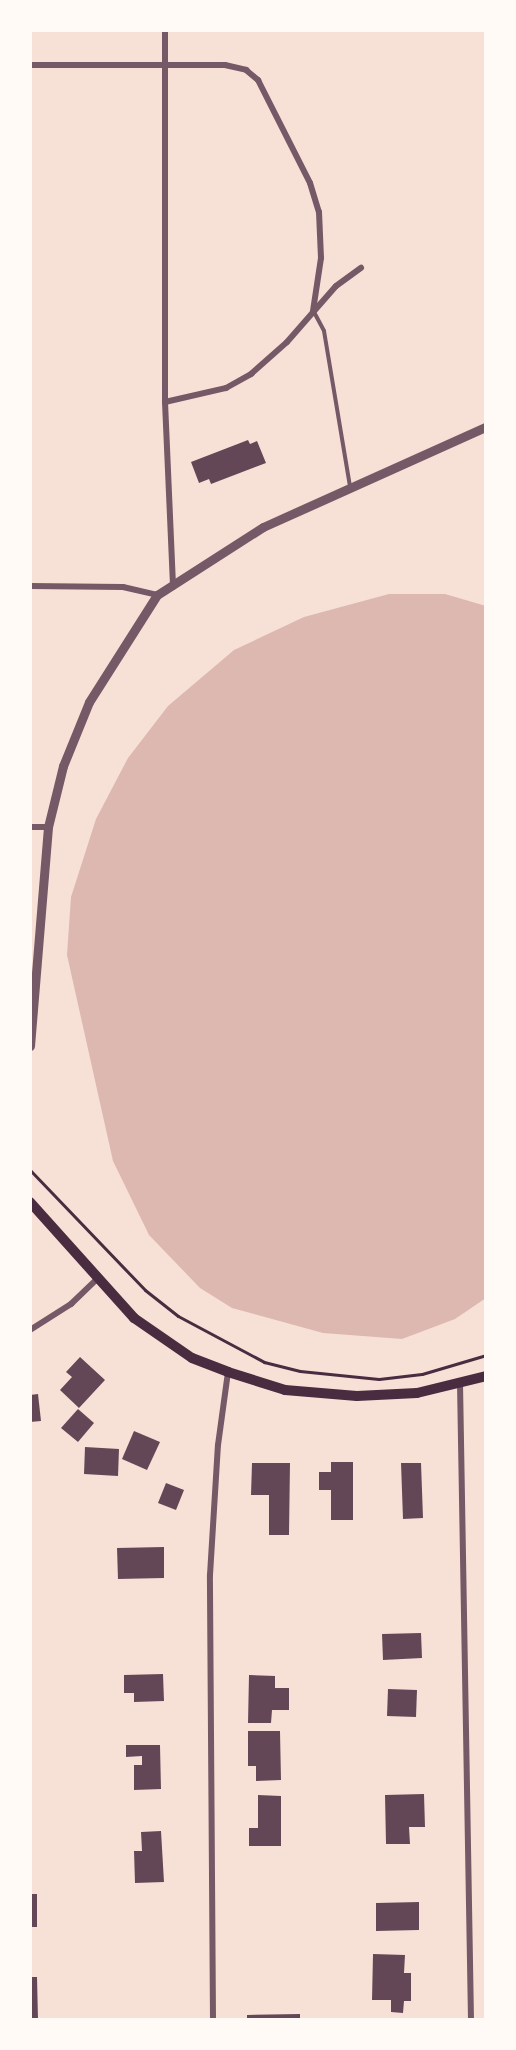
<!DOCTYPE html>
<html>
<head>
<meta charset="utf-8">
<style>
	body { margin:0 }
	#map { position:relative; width:516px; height:2050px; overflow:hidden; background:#f7e1d7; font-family:Manrope,sans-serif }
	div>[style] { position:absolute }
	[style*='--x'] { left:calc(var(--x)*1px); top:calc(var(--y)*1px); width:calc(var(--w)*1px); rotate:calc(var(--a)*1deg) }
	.water>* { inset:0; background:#dcb8b0 }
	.building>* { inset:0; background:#644757 }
	.path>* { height:3px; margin:-1.5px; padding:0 1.5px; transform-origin:1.5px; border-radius:1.5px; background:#4a2c40 }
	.service>* { height:4px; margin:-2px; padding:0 2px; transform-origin:2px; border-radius:2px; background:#755966 }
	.minor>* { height:6px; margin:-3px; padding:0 3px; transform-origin:3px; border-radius:3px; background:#755966 }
	.tertiary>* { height:9px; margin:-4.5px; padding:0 4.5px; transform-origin:4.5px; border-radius:4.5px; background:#755966 }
	.secondary>* { height:10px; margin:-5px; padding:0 5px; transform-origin:5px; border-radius:5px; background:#4a2c40 }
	span { translate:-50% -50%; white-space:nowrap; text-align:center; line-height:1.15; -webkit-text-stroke:4.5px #fffaf5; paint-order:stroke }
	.frame { position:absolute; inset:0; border:32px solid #fffaf5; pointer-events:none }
</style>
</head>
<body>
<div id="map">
	<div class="water">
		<div style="clip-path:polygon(389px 594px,445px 594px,486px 606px,486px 1298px,455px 1319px,402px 1339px,323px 1333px,232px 1308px,200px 1288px,149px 1235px,113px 1161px,67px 955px,71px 897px,96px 819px,128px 758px,168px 706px,234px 650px,304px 617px)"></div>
	</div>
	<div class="building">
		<div style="clip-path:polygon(248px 440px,250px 444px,257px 441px,266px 463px,211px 484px,209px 479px,199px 483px,191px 462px)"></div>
		<div style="clip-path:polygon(80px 1357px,105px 1380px,79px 1408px,60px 1390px,72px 1377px,66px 1372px)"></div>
		<div style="clip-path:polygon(38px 1394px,41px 1421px,30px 1422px,30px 1395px)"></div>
		<div style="clip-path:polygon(78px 1409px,94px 1423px,78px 1442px,61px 1428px)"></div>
		<div style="clip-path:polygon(134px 1431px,160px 1442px,147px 1470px,122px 1459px)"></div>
		<div style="clip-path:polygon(85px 1447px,119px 1449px,118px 1476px,84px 1474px)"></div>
		<div style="clip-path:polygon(331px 1462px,353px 1462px,353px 1520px,331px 1520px,331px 1490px,319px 1490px,319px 1472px,331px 1472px)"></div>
		<div style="clip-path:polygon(252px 1463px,290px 1463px,289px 1535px,269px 1535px,269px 1495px,251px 1495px)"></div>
		<div style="clip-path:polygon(401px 1463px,421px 1463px,423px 1518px,403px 1519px)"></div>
		<div style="clip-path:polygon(166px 1483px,184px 1490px,176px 1510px,158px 1503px)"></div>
		<div style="clip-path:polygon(164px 1547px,164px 1578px,118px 1579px,117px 1548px)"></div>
		<div style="clip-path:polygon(421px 1633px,422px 1658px,383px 1660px,382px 1634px)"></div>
		<div style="clip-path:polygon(163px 1674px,164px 1701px,134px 1702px,134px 1693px,124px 1693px,124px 1675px)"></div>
		<div style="clip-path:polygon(249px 1675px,275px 1676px,275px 1688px,289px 1688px,289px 1710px,272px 1710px,271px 1723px,248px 1723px)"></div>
		<div style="clip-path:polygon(388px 1689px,417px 1690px,416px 1717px,387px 1716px)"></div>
		<div style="clip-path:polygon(248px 1731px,280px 1731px,281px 1780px,256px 1781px,256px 1766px,248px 1766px)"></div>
		<div style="clip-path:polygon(126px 1745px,160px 1745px,161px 1789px,134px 1790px,134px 1765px,142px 1765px,142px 1756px,126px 1757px)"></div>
		<div style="clip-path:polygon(424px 1794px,425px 1827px,409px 1827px,410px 1844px,386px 1844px,385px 1795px)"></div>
		<div style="clip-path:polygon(258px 1795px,281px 1796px,281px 1846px,249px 1846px,249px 1828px,258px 1828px)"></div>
		<div style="clip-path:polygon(161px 1831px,164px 1882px,135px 1883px,134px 1851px,142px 1851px,141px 1832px)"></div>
		<div style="clip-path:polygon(30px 1894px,37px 1894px,37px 1927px,30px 1927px)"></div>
		<div style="clip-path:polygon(419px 1902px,419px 1930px,376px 1931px,376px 1903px)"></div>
		<div style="clip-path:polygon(373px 1954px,405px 1955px,404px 1973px,411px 1973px,411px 2001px,404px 2001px,403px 2013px,391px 2012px,391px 2000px,372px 2000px)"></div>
		<div style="clip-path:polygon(30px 1977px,37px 1977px,38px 2020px,30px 2020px)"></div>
		<div style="clip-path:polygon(300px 2014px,300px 2020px,247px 2020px,247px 2015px)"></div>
	</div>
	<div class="path">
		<div style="--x:30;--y:1170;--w:166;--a:46.2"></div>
		<div style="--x:145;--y:1290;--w:42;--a:38.2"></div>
		<div style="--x:178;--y:1316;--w:98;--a:28.1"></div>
		<div style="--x:264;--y:1362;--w:37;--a:14"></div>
		<div style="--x:300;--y:1371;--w:79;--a:5.8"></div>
		<div style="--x:379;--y:1379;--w:43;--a:-6.6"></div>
		<div style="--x:422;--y:1374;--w:67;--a:-16.5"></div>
	</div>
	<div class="service">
		<div style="--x:314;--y:312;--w:21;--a:62"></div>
		<div style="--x:324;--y:331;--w:157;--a:80.5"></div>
	</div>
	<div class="minor">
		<div style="--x:165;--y:30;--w:372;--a:90"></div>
		<div style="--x:165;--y:402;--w:185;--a:87.5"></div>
		<div style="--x:30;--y:65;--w:195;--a:0"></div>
		<div style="--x:225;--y:65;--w:22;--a:13"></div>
		<div style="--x:246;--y:70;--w:16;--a:40"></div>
		<div style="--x:258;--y:80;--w:115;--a:63.2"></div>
		<div style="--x:310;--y:183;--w:30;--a:73"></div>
		<div style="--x:319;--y:212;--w:46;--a:87.5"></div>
		<div style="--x:321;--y:258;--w:54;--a:98.6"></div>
		<div style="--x:165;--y:402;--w:63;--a:-12.9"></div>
		<div style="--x:226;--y:388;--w:29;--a:-29"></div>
		<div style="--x:251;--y:374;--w:48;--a:-41.6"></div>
		<div style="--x:287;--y:342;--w:74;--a:-48.8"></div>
		<div style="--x:336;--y:286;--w:31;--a:-36"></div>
		<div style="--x:30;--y:586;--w:93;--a:0.6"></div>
		<div style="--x:123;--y:587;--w:35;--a:13"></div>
		<div style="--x:30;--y:827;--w:18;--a:0"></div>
		<div style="--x:30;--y:1330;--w:49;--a:-32.4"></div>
		<div style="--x:71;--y:1304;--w:37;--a:-44"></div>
		<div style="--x:460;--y:1383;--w:637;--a:89.01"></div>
		<div style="--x:213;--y:2020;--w:445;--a:-90.4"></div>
		<div style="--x:210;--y:1575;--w:130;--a:-86.5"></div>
		<div style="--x:218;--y:1445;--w:74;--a:-82.2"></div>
	</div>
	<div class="tertiary">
		<div style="--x:30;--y:1046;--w:220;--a:-85.3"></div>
		<div style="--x:48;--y:827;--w:63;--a:-76.2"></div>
		<div style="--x:63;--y:766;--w:69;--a:-67.9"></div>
		<div style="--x:89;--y:702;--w:127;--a:-57.6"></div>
		<div style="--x:157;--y:595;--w:126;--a:-32.7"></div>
		<div style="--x:263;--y:527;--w:244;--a:-24.2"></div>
	</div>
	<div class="secondary">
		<div style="--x:30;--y:1202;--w:156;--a:48.1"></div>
		<div style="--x:134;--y:1318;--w:70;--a:34.6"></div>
		<div style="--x:192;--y:1358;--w:39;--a:21"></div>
		<div style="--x:228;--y:1372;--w:60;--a:17.5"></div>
		<div style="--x:285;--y:1390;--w:72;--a:4.8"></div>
		<div style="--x:357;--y:1396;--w:60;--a:-2.9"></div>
		<div style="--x:417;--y:1393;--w:71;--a:-13.8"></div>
	</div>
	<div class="frame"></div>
</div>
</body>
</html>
